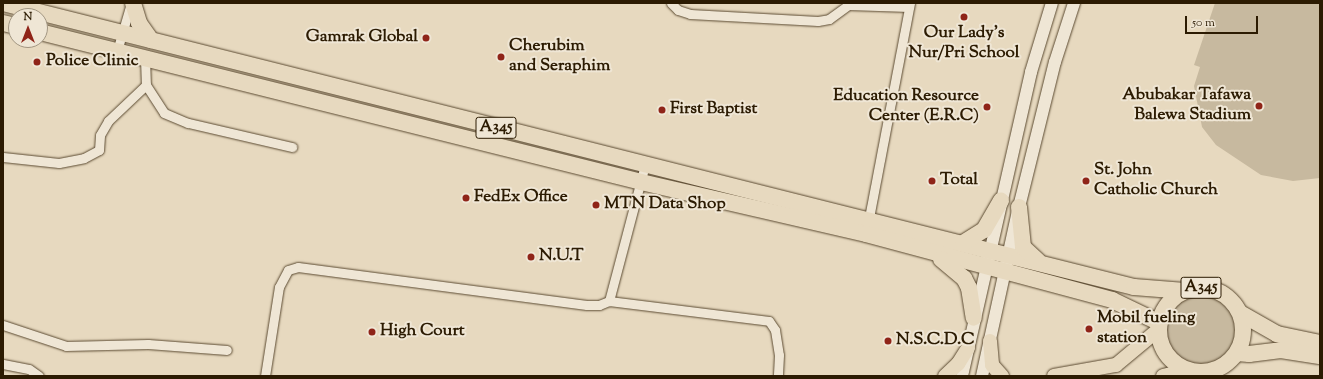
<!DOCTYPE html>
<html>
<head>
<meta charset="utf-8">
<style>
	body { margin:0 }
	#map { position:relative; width:1323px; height:379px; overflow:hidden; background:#e7d9bf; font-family:"Sorts Mill Goudy",serif }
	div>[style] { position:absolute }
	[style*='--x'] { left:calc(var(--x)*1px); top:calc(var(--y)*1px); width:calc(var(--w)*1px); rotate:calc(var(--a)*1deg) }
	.green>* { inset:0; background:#c7b99f }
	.round { border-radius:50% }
	.roads { filter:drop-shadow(0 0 1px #5b4a31) drop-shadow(0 0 1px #5b4a31) }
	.street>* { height:9px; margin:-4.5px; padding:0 4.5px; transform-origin:4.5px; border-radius:4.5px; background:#efe6d5 }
	.secondary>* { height:12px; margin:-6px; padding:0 6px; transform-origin:6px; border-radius:6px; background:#efe6d5 }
	.primary>* { height:14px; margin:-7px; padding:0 7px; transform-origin:7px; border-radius:7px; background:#e7d9bf }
	.highway>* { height:16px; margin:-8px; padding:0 8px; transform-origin:8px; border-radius:8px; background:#e7d9bf }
	.highway>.ring { margin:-8px; padding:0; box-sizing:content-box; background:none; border:16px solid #e7d9bf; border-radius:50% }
	.dots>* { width:11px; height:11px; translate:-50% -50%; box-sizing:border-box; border:2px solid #efe6d5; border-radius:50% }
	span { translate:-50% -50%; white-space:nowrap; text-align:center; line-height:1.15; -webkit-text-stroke:4px #efe6d5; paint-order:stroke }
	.shield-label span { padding:1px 3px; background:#efe6d5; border:1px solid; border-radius:3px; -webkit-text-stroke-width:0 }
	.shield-label { font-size:16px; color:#2c1b02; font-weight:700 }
	.poi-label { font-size:17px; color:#2c1b02; font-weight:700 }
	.right { translate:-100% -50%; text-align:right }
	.left { translate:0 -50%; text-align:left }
	.frame { position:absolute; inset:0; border:4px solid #2c1b02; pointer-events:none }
	.north { position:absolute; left:8px; top:8px; width:40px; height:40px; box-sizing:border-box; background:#efe6d5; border:1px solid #a19581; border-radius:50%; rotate:0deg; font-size:11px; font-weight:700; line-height:16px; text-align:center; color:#2c1b02 }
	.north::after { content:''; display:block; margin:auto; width:14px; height:18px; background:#8f2418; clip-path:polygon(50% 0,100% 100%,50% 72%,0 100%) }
	.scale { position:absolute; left:1185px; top:16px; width:73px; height:18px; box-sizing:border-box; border:2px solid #2c1b02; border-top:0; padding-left:5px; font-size:12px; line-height:14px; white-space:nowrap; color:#2c1b02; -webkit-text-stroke:3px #efe6d5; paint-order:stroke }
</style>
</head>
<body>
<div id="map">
	<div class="green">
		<div style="clip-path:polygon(1215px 3px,1320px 3px,1320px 178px,1293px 181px,1261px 175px,1216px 145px,1202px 127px,1194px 86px,1200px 67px,1194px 65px)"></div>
		<div class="round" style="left:1164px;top:294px;width:72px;height:72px"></div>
	</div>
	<div class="roads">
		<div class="street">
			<div style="--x:671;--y:3;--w:10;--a:45"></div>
			<div style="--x:678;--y:10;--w:13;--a:18"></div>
			<div style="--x:690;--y:14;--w:128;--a:3.1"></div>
			<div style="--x:818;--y:21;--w:11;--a:-10"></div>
			<div style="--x:829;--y:19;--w:24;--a:-36"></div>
			<div style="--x:848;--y:5;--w:61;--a:1.9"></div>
			<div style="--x:117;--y:51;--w:50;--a:-73.7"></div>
			<div style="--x:145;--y:58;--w:27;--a:88"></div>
			<div style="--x:146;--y:85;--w:33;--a:57"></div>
			<div style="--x:164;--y:113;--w:26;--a:23"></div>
			<div style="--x:188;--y:123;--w:107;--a:13"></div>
			<div style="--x:3;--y:157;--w:56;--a:6.1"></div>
			<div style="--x:59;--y:163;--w:25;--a:-11"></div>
			<div style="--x:84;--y:158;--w:17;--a:-28"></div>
			<div style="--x:99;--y:150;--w:15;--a:-86"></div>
			<div style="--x:100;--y:135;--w:16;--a:-60"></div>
			<div style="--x:108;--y:121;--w:52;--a:-43.5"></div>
			<div style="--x:869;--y:218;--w:219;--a:-79.2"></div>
			<div style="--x:609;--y:301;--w:161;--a:7.1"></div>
			<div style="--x:769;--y:321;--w:11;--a:56"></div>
			<div style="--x:775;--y:330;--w:25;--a:81"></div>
			<div style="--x:779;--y:355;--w:21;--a:93"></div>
			<div style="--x:3;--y:325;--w:66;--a:18.4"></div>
			<div style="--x:66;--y:346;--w:82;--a:-1.4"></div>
			<div style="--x:148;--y:344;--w:79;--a:4.3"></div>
			<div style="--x:3;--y:364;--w:26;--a:11"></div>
			<div style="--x:29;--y:369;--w:12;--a:35"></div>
			<div style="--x:265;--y:376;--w:90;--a:-81.1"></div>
			<div style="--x:279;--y:287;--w:19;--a:-62"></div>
			<div style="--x:288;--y:270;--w:10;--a:-17"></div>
			<div style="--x:298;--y:267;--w:291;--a:7.5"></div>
			<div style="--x:587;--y:305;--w:12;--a:0"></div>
			<div style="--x:599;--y:305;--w:11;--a:-22"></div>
			<div style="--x:609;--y:301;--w:141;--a:-75.2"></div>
		</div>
		<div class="secondary">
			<div style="--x:962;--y:376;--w:312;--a:-77.2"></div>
			<div style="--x:1031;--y:72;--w:72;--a:-73.1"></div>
			<div style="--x:982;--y:376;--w:173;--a:-77.7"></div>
			<div style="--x:1019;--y:207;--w:149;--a:-76.1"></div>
			<div style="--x:1055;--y:62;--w:62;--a:-72.1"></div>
		</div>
		<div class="primary">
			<div style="--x:990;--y:341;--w:24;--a:85"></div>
			<div style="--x:992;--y:365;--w:15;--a:48"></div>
			<div style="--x:945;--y:376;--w:18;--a:-43"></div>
			<div style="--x:958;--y:364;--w:19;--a:-58"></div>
			<div style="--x:1054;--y:376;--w:63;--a:-10.1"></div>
			<div style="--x:1116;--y:365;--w:56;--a:-39.9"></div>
			<div style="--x:1163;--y:376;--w:25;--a:-14"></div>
		</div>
		<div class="highway">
			<div style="--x:3;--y:3;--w:1166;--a:14.1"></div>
			<div style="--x:1134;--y:287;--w:51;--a:4.5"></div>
			<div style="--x:133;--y:3;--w:21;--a:73"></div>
			<div style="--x:139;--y:23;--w:21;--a:55"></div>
			<div style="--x:3;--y:23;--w:13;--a:13"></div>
			<div style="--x:40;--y:32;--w:619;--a:14.01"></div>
			<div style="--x:641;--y:182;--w:231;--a:13"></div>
			<div style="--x:866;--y:234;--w:255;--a:15"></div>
			<div style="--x:1112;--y:300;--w:53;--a:25.6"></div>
			<div style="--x:1019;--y:207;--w:40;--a:84.3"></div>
			<div style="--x:1023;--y:247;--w:21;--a:43"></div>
			<div style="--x:963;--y:243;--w:25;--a:-32"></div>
			<div style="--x:984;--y:230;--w:34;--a:-60"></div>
			<div style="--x:941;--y:259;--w:30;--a:40"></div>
			<div style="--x:964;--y:278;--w:11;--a:63"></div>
			<div style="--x:969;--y:288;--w:30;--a:81"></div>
			<div class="ring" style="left:1159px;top:288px;width:68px;height:68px"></div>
			<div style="--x:1240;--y:313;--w:43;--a:29.6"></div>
			<div style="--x:1277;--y:334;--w:44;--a:11.8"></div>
			<div style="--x:1237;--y:353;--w:12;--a:5"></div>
			<div style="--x:1249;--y:354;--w:32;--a:-7"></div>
			<div style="--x:1281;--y:350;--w:39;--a:9"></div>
		</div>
	</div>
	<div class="dots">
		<div style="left:964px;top:17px;background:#8f2418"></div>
		<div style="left:426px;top:38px;background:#8f2418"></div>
		<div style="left:501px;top:57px;background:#8f2418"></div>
		<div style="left:37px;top:62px;background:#8f2418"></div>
		<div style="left:1259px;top:106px;background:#8f2418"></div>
		<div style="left:987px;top:107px;background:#8f2418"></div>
		<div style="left:662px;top:110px;background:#8f2418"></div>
		<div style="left:932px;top:181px;background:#8f2418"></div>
		<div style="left:1086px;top:181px;background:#8f2418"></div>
		<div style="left:466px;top:198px;background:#8f2418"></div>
		<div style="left:596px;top:205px;background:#8f2418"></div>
		<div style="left:531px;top:257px;background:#8f2418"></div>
		<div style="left:1089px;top:329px;background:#8f2418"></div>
		<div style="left:372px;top:332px;background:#8f2418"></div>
		<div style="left:888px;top:341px;background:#8f2418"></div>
	</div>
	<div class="shield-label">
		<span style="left:496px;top:128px">A345</span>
		<span style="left:1201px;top:288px">A345</span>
	</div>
	<div class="poi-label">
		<span style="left:964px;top:44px">Our Lady's<br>Nur/Pri School</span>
		<span class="right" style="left:418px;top:38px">Gamrak Global</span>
		<span class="left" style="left:509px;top:57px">Cherubim<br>and Seraphim</span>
		<span class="left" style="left:46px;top:62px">Police Clinic</span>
		<span class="right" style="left:1251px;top:106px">Abubakar Tafawa<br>Balewa Stadium</span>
		<span class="right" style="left:979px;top:107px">Education Resource<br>Center (E.R.C)</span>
		<span class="left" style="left:670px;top:110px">First Baptist</span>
		<span class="left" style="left:1094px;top:181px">St. John<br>Catholic Church</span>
		<span class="left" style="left:940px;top:181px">Total</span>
		<span class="left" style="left:474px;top:198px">FedEx Office</span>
		<span class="left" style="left:604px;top:205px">MTN Data Shop</span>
		<span class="left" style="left:539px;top:257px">N.U.T</span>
		<span class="left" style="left:1097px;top:329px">Mobil fueling<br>station</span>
		<span class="left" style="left:380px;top:332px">High Court</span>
		<span class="left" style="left:896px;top:341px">N.S.C.D.C</span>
	</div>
	<div class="frame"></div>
	<div class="north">N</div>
	<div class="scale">50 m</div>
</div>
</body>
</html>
